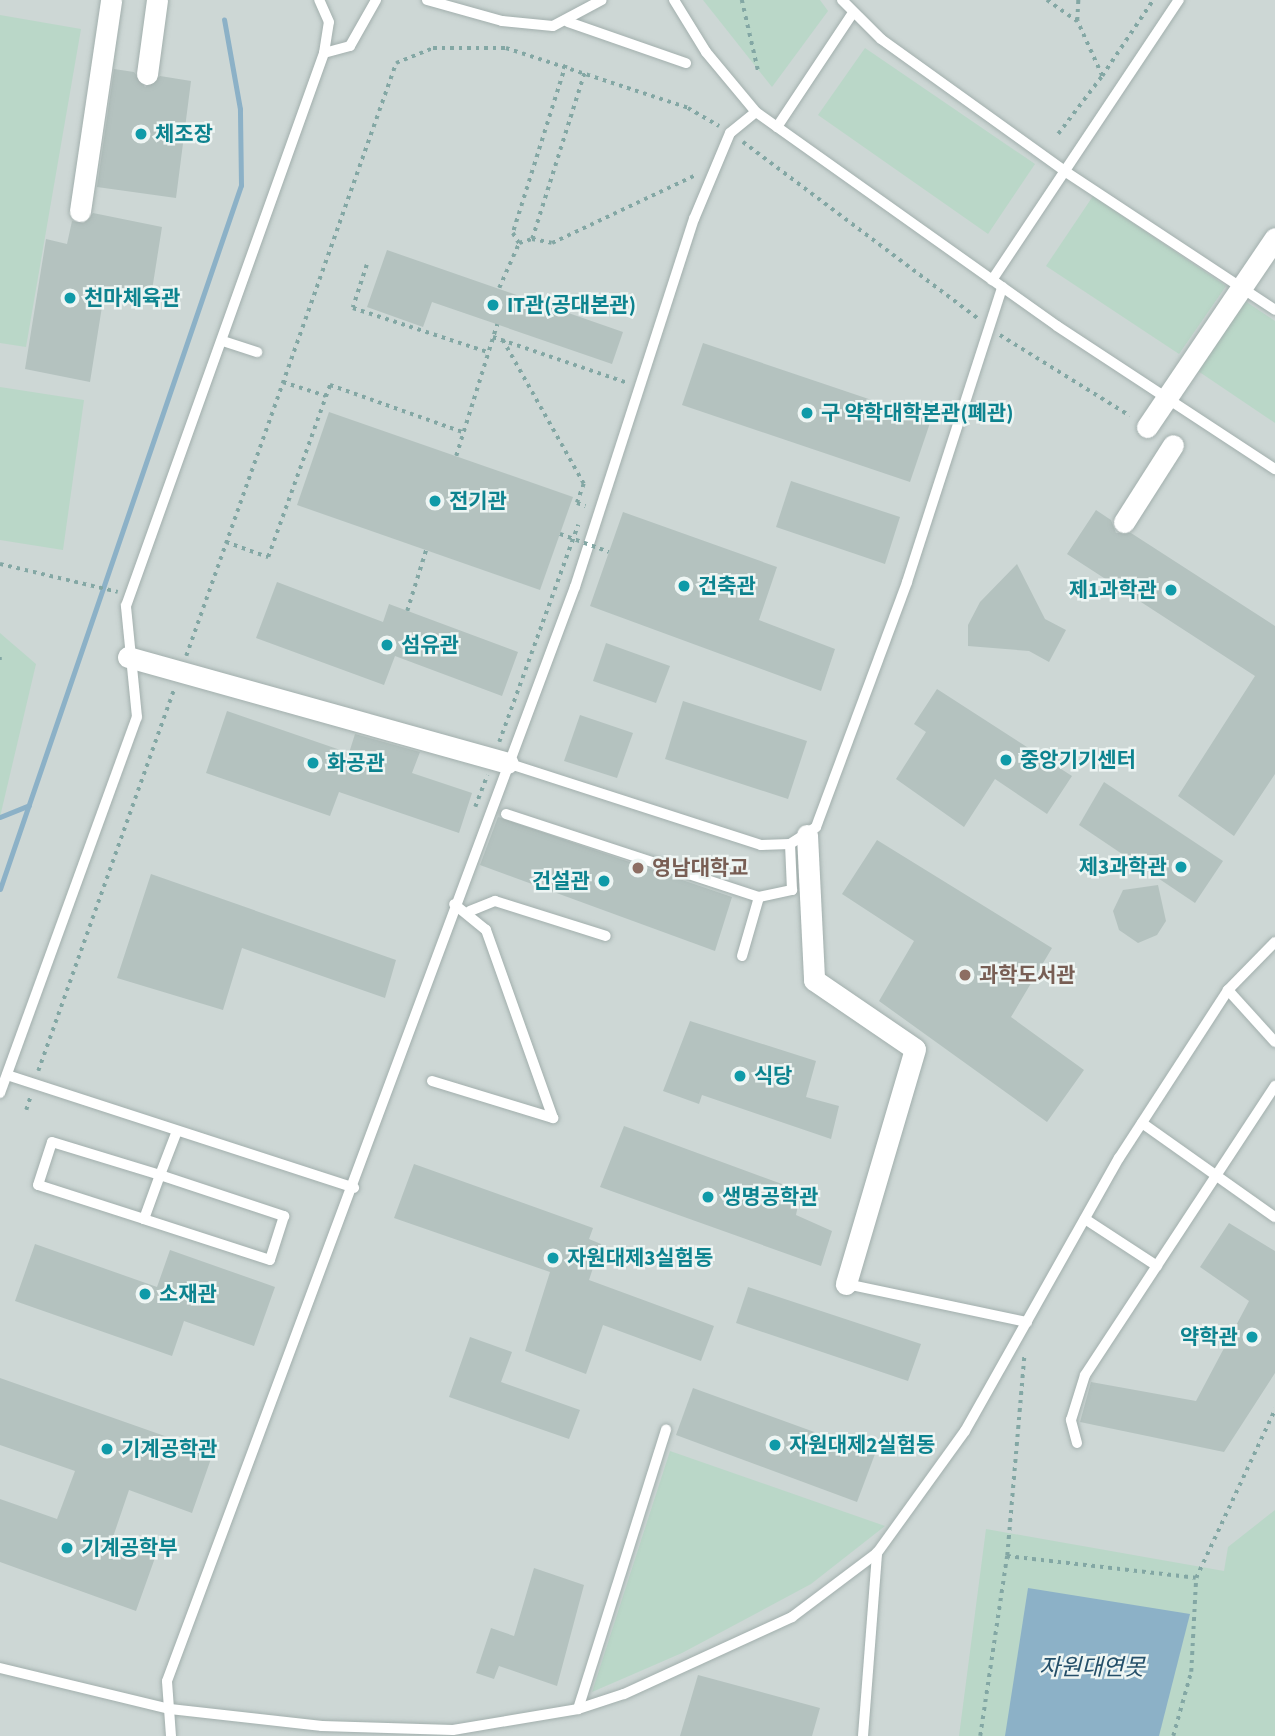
<!DOCTYPE html>
<html>
<head>
<meta charset="utf-8">
<style>
	body { margin:0 }
	#map { position:relative; width:1275px; height:1736px; overflow:hidden; background:#dee8e6; font-family:"Source Sans 3","Noto Sans KR",sans-serif }
	div>[style] { position:absolute }
	[style*='--x'] { left:calc(var(--x)*1px); top:calc(var(--y)*1px); width:calc(var(--w)*1px); rotate:calc(var(--a)*1deg) }
	.built>* { inset:0; background:#cdd7d5 }
	.green>* { inset:0; background:#bad7c8 }
	.water>* { inset:0; background:#8cb1c7 }
	.stream>* { height:5px; margin:-2.5px; padding:0 2.5px; transform-origin:2.5px; border-radius:2.5px; background:#8cb1c7 }
	.building>* { inset:0; background:#b4c2bf }
	.path>* { height:3.5px; margin-top:-1.75px; transform-origin:0; background:repeating-linear-gradient(90deg,#83a7a4 0 3.5px,transparent 0 8.5px) }
	.roads { filter:drop-shadow(0 0 2px #a2afad) drop-shadow(0 0 2px #a2afad) }
	.lane>* { height:10px; margin:-5px; padding:0 5px; transform-origin:5px; border-radius:5px; background:#fff }
	.street>* { height:21px; margin:-10.5px; padding:0 10.5px; transform-origin:10.5px; border-radius:10.5px; background:#fff }
	.path-bridge>* { height:3.5px; margin-top:-1.75px; transform-origin:0; background:repeating-linear-gradient(90deg,#83a7a4 0 3.5px,transparent 0 8.5px) }
	.dots>* { width:19px; height:19px; translate:-50% -50%; box-sizing:border-box; border:4px solid #eef5f3; border-radius:50% }
	span { translate:-50% -50%; white-space:nowrap; text-align:center; line-height:1.15; -webkit-text-stroke:5px #eef5f3; paint-order:stroke }
	.culture-label { font-size:21px; color:#0d838f; font-weight:700 }
	.left { translate:0 -50%; text-align:left }
	.right { translate:-100% -50%; text-align:right }
	.education-label { font-size:21px; color:#785e54; font-weight:700 }
	.water-label { font-size:23px; color:#244f69; font-style:italic }
</style>
</head>
<body>
<div id="map">
	<div class="built">
		<div style="clip-path:polygon(0 0,1275px 0,1275px 1736px,0 1736px)"></div>
	</div>
	<div class="green">
		<div style="clip-path:polygon(703px 0,820px 0,828px 11px,772px 87px)"></div>
		<div style="clip-path:polygon(0 15px,81px 29px,26px 347px,0 343px)"></div>
		<div style="clip-path:polygon(865px 48px,1035px 164px,988px 234px,818px 115px)"></div>
		<div style="clip-path:polygon(1093px 196px,1226px 286px,1179px 354px,1046px 266px)"></div>
		<div style="clip-path:polygon(1245px 301px,1275px 321px,1275px 423px,1198px 371px)"></div>
		<div style="clip-path:polygon(0 387px,84px 400px,63px 550px,0 540px)"></div>
		<div style="clip-path:polygon(0 633px,36px 664px,0 817px)"></div>
		<div style="clip-path:polygon(670px 1451px,885px 1526px,811px 1584px,682px 1653px,592px 1692px)"></div>
		<div style="clip-path:polygon(1275px 1510px,1275px 1736px,959px 1736px,986px 1529px,1224px 1571px,1228px 1547px)"></div>
	</div>
	<div class="water">
		<div style="clip-path:polygon(1028px 1588px,1190px 1614px,1159px 1736px,1005px 1736px)"></div>
	</div>
	<div class="stream">
		<div style="--x:0;--y:817;--w:31;--a:-22"></div>
		<div style="--x:0;--y:889;--w:744;--a:-71.1"></div>
		<div style="--x:241;--y:185;--w:76;--a:-90.8"></div>
		<div style="--x:240;--y:109;--w:91;--a:-100.1"></div>
	</div>
	<div class="building">
		<div style="clip-path:polygon(114px 69px,134px 72px,145px 87px,160px 76px,191px 81px,176px 198px,97px 187px)"></div>
		<div style="clip-path:polygon(93px 213px,162px 227px,150px 303px,104px 294px,90px 382px,25px 369px,46px 239px,67px 244px,72px 221px,84px 223px)"></div>
		<div style="clip-path:polygon(387px 250px,623px 332px,612px 364px,432px 302px,423px 327px,367px 307px)"></div>
		<div style="clip-path:polygon(703px 343px,931px 420px,910px 482px,682px 405px)"></div>
		<div style="clip-path:polygon(329px 412px,573px 497px,540px 590px,297px 505px)"></div>
		<div style="clip-path:polygon(791px 481px,900px 517px,885px 564px,776px 527px)"></div>
		<div style="clip-path:polygon(1096px 510px,1111px 520px,1116px 533px,1131px 533px,1275px 626px,1275px 774px,1234px 836px,1178px 796px,1255px 676px,1067px 554px)"></div>
		<div style="clip-path:polygon(623px 512px,777px 567px,759px 620px,835px 649px,821px 691px,590px 606px)"></div>
		<div style="clip-path:polygon(1017px 564px,1045px 619px,1066px 630px,1049px 662px,1029px 651px,968px 646px,968px 625px,980px 602px)"></div>
		<div style="clip-path:polygon(277px 582px,383px 622px,389px 604px,518px 652px,502px 696px,395px 656px,384px 685px,256px 638px)"></div>
		<div style="clip-path:polygon(606px 643px,670px 666px,656px 703px,593px 681px)"></div>
		<div style="clip-path:polygon(937px 689px,1072px 776px,1047px 814px,995px 779px,964px 827px,896px 779px,926px 732px,914px 724px)"></div>
		<div style="clip-path:polygon(683px 701px,807px 741px,788px 799px,665px 759px)"></div>
		<div style="clip-path:polygon(227px 711px,349px 753px,355px 734px,420px 752px,412px 773px,472px 793px,459px 833px,339px 792px,330px 816px,206px 773px)"></div>
		<div style="clip-path:polygon(580px 715px,633px 733px,617px 778px,564px 761px)"></div>
		<div style="clip-path:polygon(1104px 782px,1223px 861px,1195px 903px,1079px 825px)"></div>
		<div style="clip-path:polygon(498px 817px,732px 897px,715px 951px,480px 865px)"></div>
		<div style="clip-path:polygon(877px 840px,1052px 948px,1011px 1017px,1084px 1070px,1047px 1122px,879px 1001px,914px 941px,842px 894px)"></div>
		<div style="clip-path:polygon(151px 874px,396px 960px,385px 998px,242px 948px,223px 1010px,117px 978px)"></div>
		<div style="clip-path:polygon(1158px 885px,1166px 921px,1157px 935px,1138px 943px,1119px 930px,1113px 911px,1123px 890px)"></div>
		<div style="clip-path:polygon(690px 1021px,816px 1061px,806px 1097px,839px 1106px,831px 1139px,702px 1095px,699px 1104px,663px 1091px)"></div>
		<div style="clip-path:polygon(624px 1126px,782px 1184px,779px 1194px,799px 1200px,796px 1215px,832px 1231px,821px 1266px,600px 1187px)"></div>
		<div style="clip-path:polygon(414px 1164px,593px 1228px,589px 1239px,601px 1244px,589px 1280px,714px 1326px,701px 1361px,603px 1325px,586px 1374px,525px 1351px,550px 1272px,394px 1218px)"></div>
		<div style="clip-path:polygon(1229px 1223px,1275px 1251px,1275px 1373px,1224px 1452px,1080px 1422px,1091px 1382px,1196px 1401px,1249px 1301px,1200px 1267px)"></div>
		<div style="clip-path:polygon(35px 1244px,157px 1287px,170px 1250px,275px 1287px,254px 1346px,184px 1321px,172px 1356px,15px 1301px)"></div>
		<div style="clip-path:polygon(748px 1287px,921px 1344px,908px 1381px,736px 1323px)"></div>
		<div style="clip-path:polygon(470px 1337px,512px 1352px,501px 1382px,580px 1410px,569px 1439px,449px 1397px)"></div>
		<div style="clip-path:polygon(0 1378px,213px 1453px,192px 1513px,129px 1490px,112px 1540px,156px 1555px,136px 1611px,0 1562px,0 1499px,57px 1519px,75px 1471px,0 1445px)"></div>
		<div style="clip-path:polygon(693px 1388px,875px 1454px,857px 1502px,676px 1435px)"></div>
		<div style="clip-path:polygon(534px 1568px,584px 1585px,557px 1686px,499px 1666px,494px 1679px,476px 1673px,491px 1628px,514px 1636px)"></div>
		<div style="clip-path:polygon(698px 1675px,820px 1708px,812px 1736px,680px 1736px)"></div>
	</div>
	<div class="path">
		<div style="--x:742;--y:0;--w:72;--a:77.1"></div>
		<div style="--x:1047;--y:0;--w:37;--a:35"></div>
		<div style="--x:1077;--y:21;--w:21;--a:-87"></div>
		<div style="--x:566;--y:65;--w:176;--a:107.5"></div>
		<div style="--x:513;--y:233;--w:12;--a:59"></div>
		<div style="--x:519;--y:243;--w:14;--a:-17"></div>
		<div style="--x:532;--y:239;--w:176;--a:-72.5"></div>
		<div style="--x:1102;--y:76;--w:92;--a:-56.1"></div>
		<div style="--x:1058;--y:134;--w:73;--a:-52.8"></div>
		<div style="--x:1102;--y:76;--w:60;--a:-114.4"></div>
		<div style="--x:743;--y:142;--w:293;--a:36.9"></div>
		<div style="--x:532;--y:239;--w:20;--a:11"></div>
		<div style="--x:552;--y:243;--w:159;--a:-25.3"></div>
		<div style="--x:367;--y:265;--w:45;--a:108"></div>
		<div style="--x:353;--y:308;--w:142;--a:18.1"></div>
		<div style="--x:499;--y:288;--w:49;--a:-66"></div>
		<div style="--x:1000;--y:335;--w:153;--a:31.9"></div>
		<div style="--x:493;--y:337;--w:142;--a:18.9"></div>
		<div style="--x:503;--y:340;--w:165;--a:60.6"></div>
		<div style="--x:584;--y:484;--w:20;--a:110"></div>
		<div style="--x:577;--y:503;--w:9;--a:21"></div>
		<div style="--x:283;--y:382;--w:45;--a:18"></div>
		<div style="--x:456;--y:456;--w:138;--a:-72.7"></div>
		<div style="--x:226;--y:542;--w:45;--a:19.7"></div>
		<div style="--x:268;--y:557;--w:183;--a:-70.2"></div>
		<div style="--x:330;--y:385;--w:141;--a:19.5"></div>
		<div style="--x:0;--y:564;--w:121;--a:13.3"></div>
		<div style="--x:407;--y:611;--w:64;--a:-72.7"></div>
		<div style="--x:186;--y:656;--w:629;--a:-70.5"></div>
		<div style="--x:396;--y:63;--w:40;--a:-22"></div>
		<div style="--x:433;--y:48;--w:73;--a:0"></div>
		<div style="--x:506;--y:48;--w:192;--a:18.2"></div>
		<div style="--x:688;--y:108;--w:36;--a:30"></div>
		<div style="--x:0;--y:657;--w:8;--a:90"></div>
		<div style="--x:499;--y:742;--w:231;--a:-70"></div>
		<div style="--x:475;--y:807;--w:34;--a:-69"></div>
		<div style="--x:38;--y:1071;--w:405;--a:-70.4"></div>
		<div style="--x:26;--y:1110;--w:16;--a:-72"></div>
		<div style="--x:1007;--y:1556;--w:190;--a:6.6"></div>
		<div style="--x:980;--y:1736;--w:182;--a:-81.5"></div>
		<div style="--x:1007;--y:1556;--w:201;--a:-85.1"></div>
		<div style="--x:1173;--y:1736;--w:66;--a:-74.3"></div>
		<div style="--x:1191;--y:1672;--w:94;--a:-87"></div>
		<div style="--x:1196;--y:1578;--w:187;--a:-64.9"></div>
	</div>
	<div class="roads">
		<div class="lane">
			<div style="--x:427;--y:0;--w:78;--a:15.6"></div>
			<div style="--x:502;--y:21;--w:51;--a:5.6"></div>
			<div style="--x:553;--y:26;--w:55;--a:-28"></div>
			<div style="--x:674;--y:0;--w:61;--a:58.4"></div>
			<div style="--x:706;--y:52;--w:78;--a:50.2"></div>
			<div style="--x:756;--y:112;--w:369;--a:35.4"></div>
			<div style="--x:1057;--y:326;--w:261;--a:33.3"></div>
			<div style="--x:842;--y:0;--w:55;--a:45"></div>
			<div style="--x:881;--y:39;--w:228;--a:35.7"></div>
			<div style="--x:1066;--y:172;--w:250;--a:33.4"></div>
			<div style="--x:568;--y:22;--w:125;--a:19.2"></div>
			<div style="--x:324;--y:53;--w:27;--a:-15"></div>
			<div style="--x:350;--y:46;--w:53;--a:-60.5"></div>
			<div style="--x:777;--y:127;--w:136;--a:-56.4"></div>
			<div style="--x:992;--y:280;--w:337;--a:-56.3"></div>
			<div style="--x:223;--y:341;--w:36;--a:18"></div>
			<div style="--x:507;--y:763;--w:267;--a:17.9"></div>
			<div style="--x:761;--y:845;--w:29;--a:-2"></div>
			<div style="--x:790;--y:844;--w:31;--a:-33"></div>
			<div style="--x:816;--y:827;--w:261;--a:-69.6"></div>
			<div style="--x:907;--y:582;--w:310;--a:-72.1"></div>
			<div style="--x:506;--y:814;--w:266;--a:18.2"></div>
			<div style="--x:759;--y:897;--w:34;--a:-12"></div>
			<div style="--x:792;--y:890;--w:46;--a:-92.5"></div>
			<div style="--x:470;--y:911;--w:27;--a:-22"></div>
			<div style="--x:495;--y:901;--w:116;--a:17.5"></div>
			<div style="--x:742;--y:956;--w:61;--a:-73.9"></div>
			<div style="--x:1228;--y:990;--w:70;--a:47.9"></div>
			<div style="--x:7;--y:1075;--w:365;--a:18"></div>
			<div style="--x:432;--y:1081;--w:127;--a:17"></div>
			<div style="--x:553;--y:1118;--w:200;--a:-109.6"></div>
			<div style="--x:486;--y:930;--w:41;--a:-140.9"></div>
			<div style="--x:0;--y:1093;--w:400;--a:-70"></div>
			<div style="--x:137;--y:717;--w:112;--a:-95.7"></div>
			<div style="--x:126;--y:606;--w:587;--a:-70.3"></div>
			<div style="--x:324;--y:53;--w:31;--a:-81"></div>
			<div style="--x:329;--y:22;--w:24;--a:-114"></div>
			<div style="--x:1142;--y:1123;--w:163;--a:35.3"></div>
			<div style="--x:144;--y:1219;--w:111;--a:-162.2"></div>
			<div style="--x:38;--y:1185;--w:45;--a:-72"></div>
			<div style="--x:52;--y:1142;--w:113;--a:17"></div>
			<div style="--x:160;--y:1175;--w:131;--a:18.3"></div>
			<div style="--x:284;--y:1216;--w:46;--a:107.7"></div>
			<div style="--x:270;--y:1260;--w:133;--a:-162"></div>
			<div style="--x:144;--y:1219;--w:47;--a:-70"></div>
			<div style="--x:160;--y:1175;--w:47;--a:-68.9"></div>
			<div style="--x:1085;--y:1219;--w:86;--a:33.1"></div>
			<div style="--x:846;--y:1284;--w:185;--a:11.9"></div>
			<div style="--x:1077;--y:1443;--w:24;--a:-105"></div>
			<div style="--x:1071;--y:1420;--w:47;--a:-72.7"></div>
			<div style="--x:1085;--y:1375;--w:346;--a:-56.7"></div>
			<div style="--x:0;--y:1668;--w:175;--a:13.6"></div>
			<div style="--x:170;--y:1709;--w:153;--a:6.4"></div>
			<div style="--x:322;--y:1726;--w:131;--a:1.7"></div>
			<div style="--x:453;--y:1730;--w:127;--a:-9.5"></div>
			<div style="--x:578;--y:1709;--w:48;--a:-18.1"></div>
			<div style="--x:624;--y:1694;--w:185;--a:-24.6"></div>
			<div style="--x:792;--y:1617;--w:106;--a:-37"></div>
			<div style="--x:877;--y:1553;--w:150;--a:-54.2"></div>
			<div style="--x:965;--y:1431;--w:313;--a:-60.6"></div>
			<div style="--x:1119;--y:1158;--w:200;--a:-57"></div>
			<div style="--x:1228;--y:990;--w:67;--a:-45.6"></div>
			<div style="--x:578;--y:1709;--w:293;--a:-72.5"></div>
			<div style="--x:171;--y:1736;--w:55;--a:-94.2"></div>
			<div style="--x:167;--y:1681;--w:1168;--a:-69.55"></div>
			<div style="--x:575;--y:587;--w:387;--a:-72.1"></div>
			<div style="--x:694;--y:219;--w:93;--a:-67.3"></div>
			<div style="--x:730;--y:133;--w:33;--a:-39"></div>
			<div style="--x:863;--y:1736;--w:184;--a:-85.6"></div>
		</div>
		<div class="street">
			<div style="--x:147;--y:74;--w:75;--a:-82.3"></div>
			<div style="--x:80;--y:211;--w:213;--a:-81.6"></div>
			<div style="--x:1147;--y:427;--w:228;--a:-55.9"></div>
			<div style="--x:1124;--y:522;--w:91;--a:-57.5"></div>
			<div style="--x:128;--y:657;--w:394;--a:15.6"></div>
			<div style="--x:807;--y:835;--w:145;--a:87.2"></div>
			<div style="--x:814;--y:980;--w:122;--a:34.3"></div>
			<div style="--x:915;--y:1049;--w:245;--a:106.4"></div>
		</div>
	</div>
	<div class="path-bridge">
		<div style="--x:560;--y:534;--w:52;--a:20.2"></div>
	</div>
	<div class="dots">
		<div style="left:141px;top:134px;background:#0f9aa8"></div>
		<div style="left:70px;top:298px;background:#0f9aa8"></div>
		<div style="left:493px;top:305px;background:#0f9aa8"></div>
		<div style="left:807px;top:413px;background:#0f9aa8"></div>
		<div style="left:435px;top:501px;background:#0f9aa8"></div>
		<div style="left:684px;top:586px;background:#0f9aa8"></div>
		<div style="left:1171px;top:590px;background:#0f9aa8"></div>
		<div style="left:387px;top:645px;background:#0f9aa8"></div>
		<div style="left:1006px;top:760px;background:#0f9aa8"></div>
		<div style="left:313px;top:763px;background:#0f9aa8"></div>
		<div style="left:1181px;top:867px;background:#0f9aa8"></div>
		<div style="left:638px;top:868px;background:#8d6e63"></div>
		<div style="left:604px;top:881px;background:#0f9aa8"></div>
		<div style="left:965px;top:975px;background:#8d6e63"></div>
		<div style="left:740px;top:1076px;background:#0f9aa8"></div>
		<div style="left:708px;top:1197px;background:#0f9aa8"></div>
		<div style="left:553px;top:1258px;background:#0f9aa8"></div>
		<div style="left:145px;top:1294px;background:#0f9aa8"></div>
		<div style="left:1252px;top:1337px;background:#0f9aa8"></div>
		<div style="left:775px;top:1445px;background:#0f9aa8"></div>
		<div style="left:107px;top:1449px;background:#0f9aa8"></div>
		<div style="left:67px;top:1548px;background:#0f9aa8"></div>
	</div>
	<div class="culture-label">
		<span class="left" style="left:155px;top:134px">체조장</span>
		<span class="left" style="left:84px;top:298px">천마체육관</span>
		<span class="left" style="left:507px;top:305px">IT관(공대본관)</span>
		<span class="left" style="left:821px;top:413px">구 약학대학본관(폐관)</span>
		<span class="left" style="left:449px;top:501px">전기관</span>
		<span class="left" style="left:698px;top:586px">건축관</span>
		<span class="right" style="left:1157px;top:590px">제1과학관</span>
		<span class="left" style="left:401px;top:645px">섬유관</span>
		<span class="left" style="left:1020px;top:760px">중앙기기센터</span>
		<span class="left" style="left:327px;top:763px">화공관</span>
		<span class="right" style="left:1167px;top:867px">제3과학관</span>
		<span class="right" style="left:590px;top:881px">건설관</span>
		<span class="left" style="left:754px;top:1076px">식당</span>
		<span class="left" style="left:722px;top:1197px">생명공학관</span>
		<span class="left" style="left:567px;top:1258px">자원대제3실험동</span>
		<span class="left" style="left:159px;top:1294px">소재관</span>
		<span class="right" style="left:1238px;top:1337px">약학관</span>
		<span class="left" style="left:789px;top:1445px">자원대제2실험동</span>
		<span class="left" style="left:121px;top:1449px">기계공학관</span>
		<span class="left" style="left:81px;top:1548px">기계공학부</span>
	</div>
	<div class="education-label">
		<span class="left" style="left:652px;top:868px">영남대학교</span>
		<span class="left" style="left:979px;top:975px">과학도서관</span>
	</div>
	<div class="water-label">
		<span style="left:1092px;top:1668px">자원대연못</span>
	</div>
</div>
</body>
</html>
